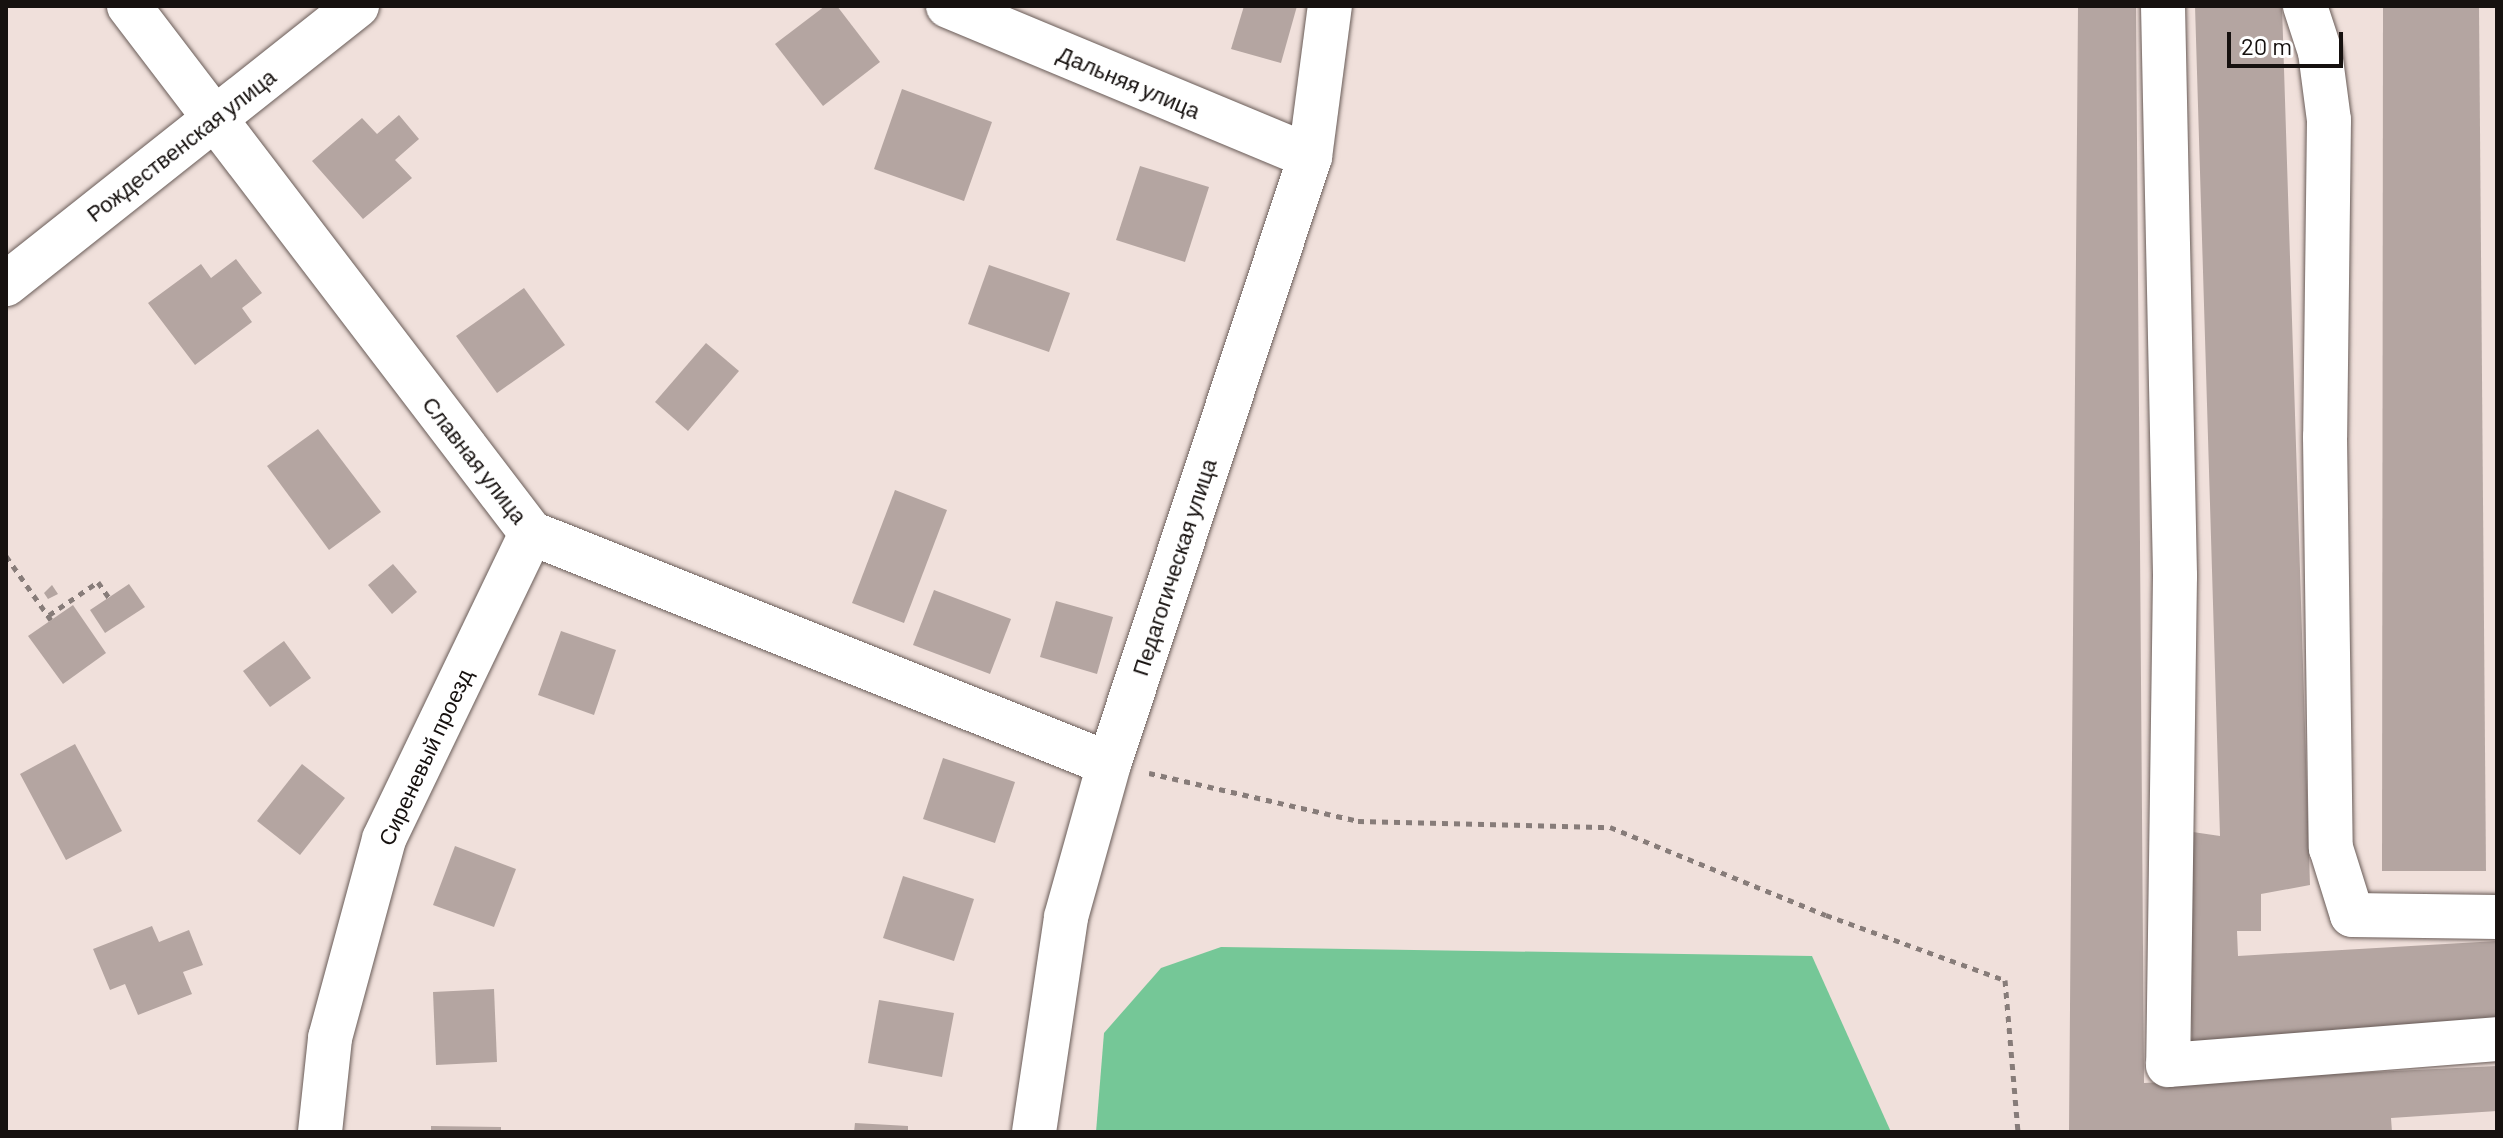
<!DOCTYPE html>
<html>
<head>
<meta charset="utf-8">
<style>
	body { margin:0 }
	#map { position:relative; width:2503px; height:1138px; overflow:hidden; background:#f0e0db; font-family:Barlow,sans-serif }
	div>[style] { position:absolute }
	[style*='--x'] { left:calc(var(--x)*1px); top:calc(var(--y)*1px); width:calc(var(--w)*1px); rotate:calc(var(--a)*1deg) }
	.forest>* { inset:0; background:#75c797 }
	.building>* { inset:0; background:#b4a5a1 }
	.path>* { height:5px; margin-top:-2.5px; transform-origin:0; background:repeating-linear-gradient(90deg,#877c79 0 6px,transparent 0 12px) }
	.roads { filter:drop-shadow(0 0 2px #695c58) drop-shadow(0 0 2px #695c58) }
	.minor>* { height:44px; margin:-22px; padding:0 22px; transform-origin:22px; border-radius:22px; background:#fff }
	span { translate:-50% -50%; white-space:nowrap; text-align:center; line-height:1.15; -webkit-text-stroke:6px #fff; paint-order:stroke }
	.street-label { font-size:22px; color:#16110f }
	.frame { position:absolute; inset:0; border:8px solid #16110f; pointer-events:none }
	.scale { position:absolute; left:2227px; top:32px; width:116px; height:36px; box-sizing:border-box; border:4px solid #16110f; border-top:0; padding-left:10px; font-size:24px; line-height:28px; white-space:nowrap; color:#16110f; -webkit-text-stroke:6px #fff; paint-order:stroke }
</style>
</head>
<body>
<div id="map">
	<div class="forest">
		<div style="clip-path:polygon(1221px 947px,1812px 956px,1891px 1132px,1096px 1132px,1104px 1033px,1161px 968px)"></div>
	</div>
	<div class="building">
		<div style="clip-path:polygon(825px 6px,837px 6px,880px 62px,823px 106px,775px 44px)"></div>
		<div style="clip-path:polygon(1244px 6px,1297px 6px,1281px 63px,1231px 49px)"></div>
		<div style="clip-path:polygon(2078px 6px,2136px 6px,2144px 1083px,2497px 1066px,2497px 1111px,2391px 1118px,2392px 1132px,2069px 1132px)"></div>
		<div style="clip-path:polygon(2195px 6px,2282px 6px,2310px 885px,2261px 894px,2261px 931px,2237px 931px,2238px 956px,2497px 941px,2497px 1024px,2192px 1046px,2186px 831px,2220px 836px)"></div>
		<div style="clip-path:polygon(2383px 6px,2479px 6px,2486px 871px,2382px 871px)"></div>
		<div style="clip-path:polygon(902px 89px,992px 122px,964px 201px,874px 169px)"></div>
		<div style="clip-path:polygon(399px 115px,419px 139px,395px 160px,412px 178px,363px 219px,312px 161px,362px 118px,377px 134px)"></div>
		<div style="clip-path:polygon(1140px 166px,1209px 187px,1185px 262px,1116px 240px)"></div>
		<div style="clip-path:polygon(236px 259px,262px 293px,242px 308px,252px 322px,195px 365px,148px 303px,201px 264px,211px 278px)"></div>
		<div style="clip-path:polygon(989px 265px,1070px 293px,1049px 352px,968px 324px)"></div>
		<div style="clip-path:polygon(524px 288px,565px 345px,497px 393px,456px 336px)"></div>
		<div style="clip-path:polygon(706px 343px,739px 371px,688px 431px,655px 402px)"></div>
		<div style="clip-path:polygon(318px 429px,381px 512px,329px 550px,267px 466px)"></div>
		<div style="clip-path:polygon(895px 490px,947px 510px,904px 623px,852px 603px)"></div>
		<div style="clip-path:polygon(393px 564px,417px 592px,392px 614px,368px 585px)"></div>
		<div style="clip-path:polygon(129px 584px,145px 607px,105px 633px,90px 610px)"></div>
		<div style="clip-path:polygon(52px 585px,58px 594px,48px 599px,44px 593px)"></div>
		<div style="clip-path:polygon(934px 590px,1011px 619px,990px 674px,913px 645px)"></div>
		<div style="clip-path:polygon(1056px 601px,1113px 617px,1097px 674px,1040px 657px)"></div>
		<div style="clip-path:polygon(73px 605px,106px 653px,63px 684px,28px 636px)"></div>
		<div style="clip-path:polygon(561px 631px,616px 650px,594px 715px,538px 695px)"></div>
		<div style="clip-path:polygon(284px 641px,311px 678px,270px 707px,243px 671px)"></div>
		<div style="clip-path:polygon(75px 744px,122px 831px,66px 860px,20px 774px)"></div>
		<div style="clip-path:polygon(943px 758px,1015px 782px,995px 843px,923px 819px)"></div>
		<div style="clip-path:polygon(302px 764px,345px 798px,300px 855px,257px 821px)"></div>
		<div style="clip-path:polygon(455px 846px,516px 869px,494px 927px,433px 905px)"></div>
		<div style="clip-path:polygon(903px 876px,974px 899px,954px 961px,883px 938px)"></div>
		<div style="clip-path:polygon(152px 926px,159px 942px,189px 930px,203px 965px,183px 972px,192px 994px,138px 1015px,125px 984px,110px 990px,93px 949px)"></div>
		<div style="clip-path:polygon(494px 989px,497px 1062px,436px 1065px,433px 992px)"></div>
		<div style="clip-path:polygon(879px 1000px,954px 1013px,942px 1077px,868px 1063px)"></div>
		<div style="clip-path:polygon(855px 1123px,908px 1126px,908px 1132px,854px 1132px)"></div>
		<div style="clip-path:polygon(431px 1126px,501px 1127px,501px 1132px,431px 1132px)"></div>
	</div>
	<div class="path">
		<div style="--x:6;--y:556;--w:78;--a:54.9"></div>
		<div style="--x:49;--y:615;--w:59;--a:-34"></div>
		<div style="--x:98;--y:582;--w:19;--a:55"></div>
		<div style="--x:1149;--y:773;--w:214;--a:12.9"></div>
		<div style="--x:1358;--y:821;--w:252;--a:1.4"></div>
		<div style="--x:1610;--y:827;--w:233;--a:22.2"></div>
		<div style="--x:1826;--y:915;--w:190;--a:20"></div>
		<div style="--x:2005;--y:980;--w:153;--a:85.1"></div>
	</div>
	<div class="roads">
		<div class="minor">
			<div style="--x:129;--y:6;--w:663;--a:52.66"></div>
			<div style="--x:531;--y:533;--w:622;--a:21.78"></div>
			<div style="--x:948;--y:6;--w:392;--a:22.6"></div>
			<div style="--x:2163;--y:6;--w:570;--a:88.79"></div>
			<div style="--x:2175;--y:576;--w:489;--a:90.8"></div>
			<div style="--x:2168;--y:1065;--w:330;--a:-4.5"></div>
			<div style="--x:2305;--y:6;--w:48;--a:71.9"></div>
			<div style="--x:2320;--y:52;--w:69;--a:82.5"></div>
			<div style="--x:2329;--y:120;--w:317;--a:90.7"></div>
			<div style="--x:2325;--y:437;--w:411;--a:89.2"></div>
			<div style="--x:2331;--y:848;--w:70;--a:72.6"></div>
			<div style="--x:2352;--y:915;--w:145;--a:0.8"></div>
			<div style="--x:6;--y:284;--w:448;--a:-38.4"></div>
			<div style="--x:320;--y:1132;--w:95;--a:-83.9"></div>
			<div style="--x:330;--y:1038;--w:206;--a:-74.8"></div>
			<div style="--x:384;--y:839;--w:339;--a:-64.3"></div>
			<div style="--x:1034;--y:1132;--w:217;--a:-81.5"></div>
			<div style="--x:1066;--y:917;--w:159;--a:-74.3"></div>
			<div style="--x:1109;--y:764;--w:639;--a:-71.68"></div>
			<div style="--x:1310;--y:157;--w:152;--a:-82.5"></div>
		</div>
	</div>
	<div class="street-label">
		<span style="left:1129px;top:82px;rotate:23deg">Дальняя улица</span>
		<span style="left:181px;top:145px;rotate:-38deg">Рождественская улица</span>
		<span style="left:475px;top:460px;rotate:52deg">Славная улица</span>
		<span style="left:1174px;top:567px;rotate:-72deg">Педагогическая улица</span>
		<span style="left:425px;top:757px;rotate:-65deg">Сиреневый проезд</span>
	</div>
	<div class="frame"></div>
	<div class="scale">20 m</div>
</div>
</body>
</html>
